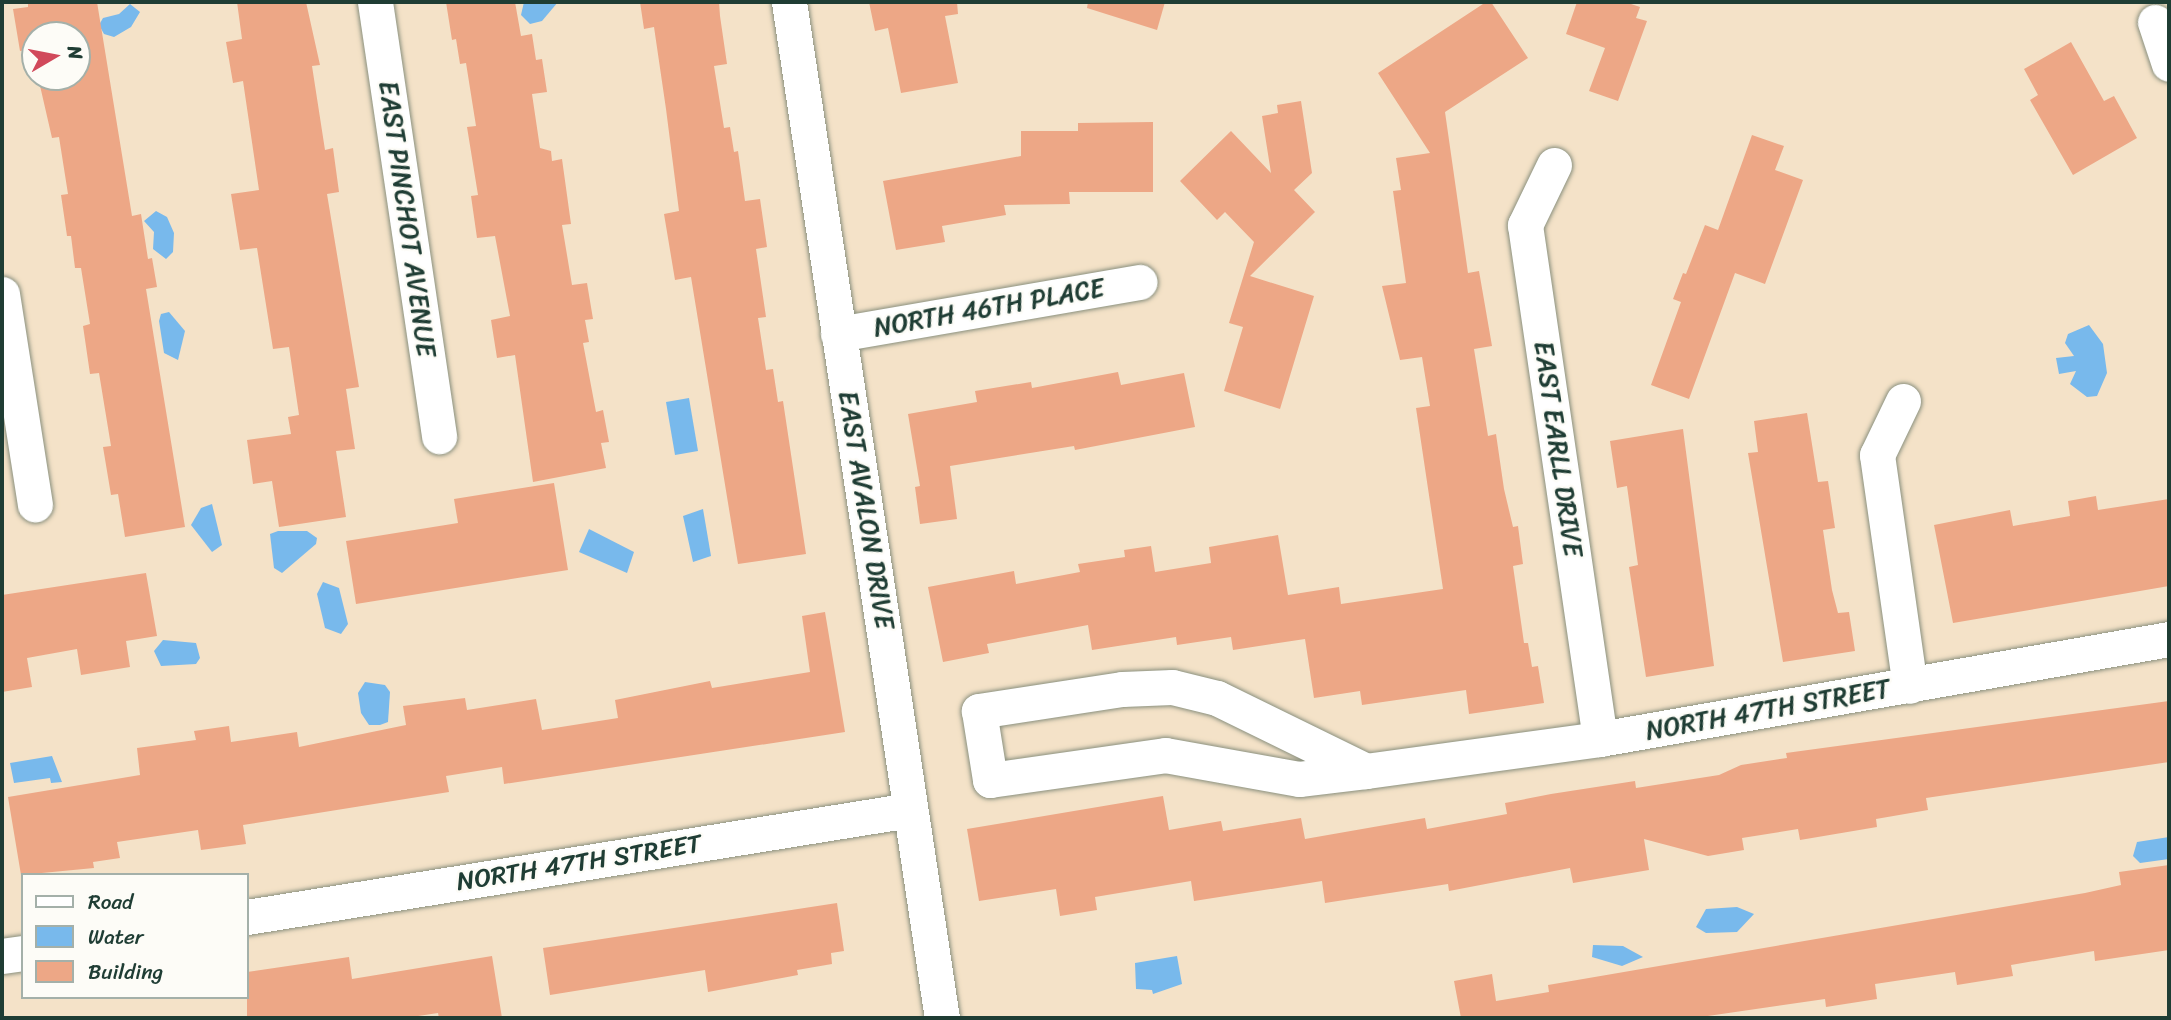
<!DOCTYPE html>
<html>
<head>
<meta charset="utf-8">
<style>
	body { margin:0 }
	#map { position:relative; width:2171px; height:1020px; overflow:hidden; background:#f4e2c8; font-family:Sriracha,sans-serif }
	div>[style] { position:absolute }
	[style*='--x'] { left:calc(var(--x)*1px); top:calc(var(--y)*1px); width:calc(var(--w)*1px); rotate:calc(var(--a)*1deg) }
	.water>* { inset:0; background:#78b9ec }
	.building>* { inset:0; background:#eda786 }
	.roads { filter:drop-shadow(0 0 2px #8a907e) drop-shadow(0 0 2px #8a907e) }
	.minor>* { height:35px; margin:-17.5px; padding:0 17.5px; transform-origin:17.5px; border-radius:17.5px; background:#fff }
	span { translate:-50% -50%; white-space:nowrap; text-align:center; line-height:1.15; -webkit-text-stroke:5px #fdfcf7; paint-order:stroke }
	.street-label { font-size:26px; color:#1f3d34 }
	.frame { position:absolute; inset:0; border:4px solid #1f3d34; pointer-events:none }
	.legend { position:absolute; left:21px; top:873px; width:228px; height:126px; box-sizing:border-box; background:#fdfcf7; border:2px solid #a4b0a9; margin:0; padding:9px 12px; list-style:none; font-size:21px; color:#1f3d34 }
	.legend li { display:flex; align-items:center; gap:14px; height:35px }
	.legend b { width:35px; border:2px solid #a4b0a9 }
	.north { position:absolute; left:21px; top:21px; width:70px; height:70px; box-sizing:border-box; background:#fdfcf7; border:2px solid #a4b0a9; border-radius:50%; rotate:80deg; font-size:19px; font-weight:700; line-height:28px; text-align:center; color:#1f3d34 }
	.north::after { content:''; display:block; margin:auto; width:24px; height:32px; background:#d1495b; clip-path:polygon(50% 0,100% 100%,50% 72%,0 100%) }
</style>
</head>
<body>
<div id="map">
	<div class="water">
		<div style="clip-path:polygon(524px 2px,558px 2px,542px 21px,530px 24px,521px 15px)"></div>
		<div style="clip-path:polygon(130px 4px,140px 12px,131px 27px,114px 37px,104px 34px,99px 25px,103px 18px,119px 14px)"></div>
		<div style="clip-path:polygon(156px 211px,167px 217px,174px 233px,173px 252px,166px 259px,153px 249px,154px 232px,144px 221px)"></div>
		<div style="clip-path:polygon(169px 312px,185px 331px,178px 360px,164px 353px,159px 321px,161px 314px)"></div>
		<div style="clip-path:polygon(2089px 325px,2103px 344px,2107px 373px,2097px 396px,2087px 397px,2070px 384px,2076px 371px,2059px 374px,2056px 358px,2074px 356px,2065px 343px,2068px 334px)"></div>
		<div style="clip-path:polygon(689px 398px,698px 451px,675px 455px,666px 402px)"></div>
		<div style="clip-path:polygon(212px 504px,222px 545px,212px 552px,191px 525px,201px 508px)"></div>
		<div style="clip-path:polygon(703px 509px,711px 556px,693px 562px,683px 516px)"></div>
		<div style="clip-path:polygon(589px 529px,634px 552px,627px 573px,579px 552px)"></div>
		<div style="clip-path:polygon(278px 531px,307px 531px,317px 538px,316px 544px,282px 573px,274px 568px,270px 534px)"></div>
		<div style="clip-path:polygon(323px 582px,339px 588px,348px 624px,341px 634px,325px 628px,317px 594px)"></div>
		<div style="clip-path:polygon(163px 640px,196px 643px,200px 658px,196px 664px,161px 666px,154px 651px)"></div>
		<div style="clip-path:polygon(365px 682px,385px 685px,390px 692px,388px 722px,380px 725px,369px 725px,361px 713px,358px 693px)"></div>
		<div style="clip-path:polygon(52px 756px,62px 782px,51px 783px,50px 778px,14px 783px,10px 763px)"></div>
		<div style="clip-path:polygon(2169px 837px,2169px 859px,2140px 863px,2133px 856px,2137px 842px)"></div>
		<div style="clip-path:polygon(1737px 907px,1754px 914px,1737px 932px,1706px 933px,1696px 927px,1706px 909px)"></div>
		<div style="clip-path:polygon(1593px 945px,1623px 946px,1643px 957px,1622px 966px,1592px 957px)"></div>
		<div style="clip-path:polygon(1177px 956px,1182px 984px,1153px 994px,1152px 990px,1136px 989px,1135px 963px)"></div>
	</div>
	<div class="building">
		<div style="clip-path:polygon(28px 2px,97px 2px,132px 216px,141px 214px,148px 259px,152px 258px,157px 287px,146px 289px,185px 527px,125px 537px,118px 494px,111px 495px,103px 447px,111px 446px,99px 373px,90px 374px,83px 326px,90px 324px,81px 268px,75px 268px,71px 236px,67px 236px,61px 195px,68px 194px,59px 137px,52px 138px,38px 77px,77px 77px,77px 35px,35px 35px,35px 61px,33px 49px,20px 51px,13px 9px,28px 7px)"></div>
		<div style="clip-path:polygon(237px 2px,306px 2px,320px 65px,312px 66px,325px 150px,333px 148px,339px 192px,327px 194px,359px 387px,346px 389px,355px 449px,336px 451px,346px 517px,279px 527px,272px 481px,253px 484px,247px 440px,291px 434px,288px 417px,299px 415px,289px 347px,273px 349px,257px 248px,240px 250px,231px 194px,259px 190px,243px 81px,233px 83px,226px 42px,242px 39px)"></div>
		<div style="clip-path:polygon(446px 2px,515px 2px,521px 36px,532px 34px,536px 60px,542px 59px,547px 92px,532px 94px,540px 148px,551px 151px,552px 161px,562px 159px,571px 224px,562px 225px,572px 285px,587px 283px,593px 319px,585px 320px,589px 342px,583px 343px,596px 412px,603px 410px,609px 442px,601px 443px,606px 468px,533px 482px,515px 355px,497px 358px,491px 320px,510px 316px,495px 236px,477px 238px,471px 196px,478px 195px,467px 127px,476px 126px,466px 63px,460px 64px,456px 39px,452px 40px)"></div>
		<div style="clip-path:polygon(640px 2px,719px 2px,720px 16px,711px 17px,720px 16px,727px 64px,714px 66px,724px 128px,730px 127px,734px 152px,738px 151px,745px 201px,760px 199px,767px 247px,756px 249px,766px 317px,758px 318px,766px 370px,773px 369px,778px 402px,783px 401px,806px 554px,738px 564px,691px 277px,675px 280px,664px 214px,679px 211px,666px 109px,654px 27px,644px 29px)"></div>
		<div style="clip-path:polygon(869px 2px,957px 2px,958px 14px,945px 16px,958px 83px,901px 93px,888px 28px,875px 31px)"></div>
		<div style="clip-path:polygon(1088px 2px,1165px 2px,1157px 30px,1087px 8px)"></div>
		<div style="clip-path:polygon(1486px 2px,1491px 2px,1528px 58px,1445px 112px,1468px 273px,1479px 271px,1492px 346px,1474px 349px,1488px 436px,1496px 434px,1504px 489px,1513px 527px,1518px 526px,1523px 564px,1513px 566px,1524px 643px,1528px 643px,1532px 667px,1538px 666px,1544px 703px,1469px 714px,1466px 690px,1362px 705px,1360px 691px,1314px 698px,1305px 639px,1233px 650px,1231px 637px,1177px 645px,1176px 637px,1092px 650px,1088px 625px,987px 644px,989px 653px,943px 662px,928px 587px,1014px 571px,1016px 584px,1080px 572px,1078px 564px,1125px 557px,1124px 550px,1151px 546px,1155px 572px,1211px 563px,1209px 547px,1278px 535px,1288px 595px,1339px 587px,1341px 604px,1443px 589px,1416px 408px,1430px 406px,1422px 357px,1400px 360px,1382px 286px,1406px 283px,1393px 191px,1401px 190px,1396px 158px,1430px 153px,1378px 73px)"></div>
		<div style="clip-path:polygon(1577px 2px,1625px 2px,1640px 7px,1636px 18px,1647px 21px,1618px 101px,1589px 91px,1605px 48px,1566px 34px)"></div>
		<div style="clip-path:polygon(2071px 42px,2104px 101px,2114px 96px,2137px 138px,2073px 175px,2030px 100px,2038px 95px,2024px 69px)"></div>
		<div style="clip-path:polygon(1301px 101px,1312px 173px,1294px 190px,1315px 212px,1250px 276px,1314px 296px,1280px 409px,1224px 391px,1243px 327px,1229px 323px,1254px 242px,1225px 212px,1217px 220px,1180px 181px,1231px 131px,1271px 173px,1262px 116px,1278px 113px,1277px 105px)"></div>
		<div style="clip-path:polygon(1153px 122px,1153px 192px,1069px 192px,1070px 204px,1004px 205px,1006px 215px,942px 226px,945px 242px,896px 250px,883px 181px,1021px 156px,1021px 131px,1078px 131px,1078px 123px)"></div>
		<div style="clip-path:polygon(1752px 135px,1784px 146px,1775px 170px,1803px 180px,1765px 284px,1735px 273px,1689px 399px,1651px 385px,1681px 302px,1673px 299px,1683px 273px,1686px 274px,1705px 225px,1718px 230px)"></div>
		<div style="clip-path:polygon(1118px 372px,1121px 385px,1184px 373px,1195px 427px,1075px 450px,1074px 446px,950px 466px,957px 519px,920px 524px,915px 487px,920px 486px,908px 414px,977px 402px,975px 391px,1031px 382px,1032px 388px)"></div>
		<div style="clip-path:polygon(1807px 413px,1818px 482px,1828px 481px,1835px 528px,1823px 530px,1832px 590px,1838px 613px,1849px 612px,1855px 651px,1783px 662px,1748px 453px,1758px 452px,1754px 421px)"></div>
		<div style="clip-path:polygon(1683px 429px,1714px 666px,1646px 677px,1629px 567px,1638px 565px,1627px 486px,1617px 488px,1610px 441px)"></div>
		<div style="clip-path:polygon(554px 483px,568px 570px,356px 604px,346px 541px,458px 523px,454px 499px)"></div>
		<div style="clip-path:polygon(2096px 496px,2098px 510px,2169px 499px,2169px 586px,1953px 623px,1934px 525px,2010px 510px,2013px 526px,2070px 516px,2068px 501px)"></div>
		<div style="clip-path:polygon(146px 573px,157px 636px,126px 641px,130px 667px,81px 675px,77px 649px,27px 658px,32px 687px,2px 692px,2px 595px)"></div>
		<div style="clip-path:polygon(825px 612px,845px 732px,504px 784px,502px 767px,446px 776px,449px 792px,243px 825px,246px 844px,201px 850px,198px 830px,117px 842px,120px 858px,93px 862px,94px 868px,21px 875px,8px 797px,140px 775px,137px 748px,196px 740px,194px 731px,229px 726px,231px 742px,297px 732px,299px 747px,406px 725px,403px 706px,465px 698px,467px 710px,536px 699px,542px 730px,618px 718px,615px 700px,710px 681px,712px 688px,810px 672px,802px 616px)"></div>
		<div style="clip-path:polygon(2169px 701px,2169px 762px,1926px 798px,1928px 810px,1876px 819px,1877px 827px,1800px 840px,1798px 829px,1742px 838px,1744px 850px,1708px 856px,1644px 839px,1649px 870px,1573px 883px,1570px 868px,1449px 891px,1448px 884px,1325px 903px,1322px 881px,1194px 901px,1191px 881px,1095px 897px,1097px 910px,1060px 916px,1056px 889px,979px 901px,967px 829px,1163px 796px,1169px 830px,1221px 821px,1223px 831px,1301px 818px,1305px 839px,1425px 818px,1427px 829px,1507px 814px,1505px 803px,1551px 794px,1635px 781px,1636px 788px,1719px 775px,1741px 765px,1787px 758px,1786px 753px)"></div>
		<div style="clip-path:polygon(2169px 865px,2169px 950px,2095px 961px,2094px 951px,2011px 965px,2013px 976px,1957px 985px,1955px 972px,1875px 984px,1877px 999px,1826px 1007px,1825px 999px,1694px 1018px,1461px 1018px,1454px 981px,1492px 974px,1496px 1001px,1549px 992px,1548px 985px,2085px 893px,2121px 885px,2119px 872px)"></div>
		<div style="clip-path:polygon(837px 903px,844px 951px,831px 953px,832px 964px,797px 970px,798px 975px,708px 992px,705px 970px,550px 995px,543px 948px)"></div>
		<div style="clip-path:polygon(492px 956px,502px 1018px,439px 1018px,438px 1013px,405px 1018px,247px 1018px,247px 972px,349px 957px,352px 979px)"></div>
	</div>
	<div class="roads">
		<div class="minor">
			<div style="--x:375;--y:2;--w:439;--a:81.6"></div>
			<div style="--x:789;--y:2;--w:1027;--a:81.44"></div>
			<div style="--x:2155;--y:22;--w:44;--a:71.6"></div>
			<div style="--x:1554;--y:165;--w:67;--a:115.8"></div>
			<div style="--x:1525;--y:225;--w:519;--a:81.7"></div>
			<div style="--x:2;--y:294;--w:213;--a:81.1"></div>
			<div style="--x:838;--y:334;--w:306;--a:-9.8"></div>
			<div style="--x:1903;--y:401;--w:60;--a:115.7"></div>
			<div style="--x:1877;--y:455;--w:233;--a:81.9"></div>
			<div style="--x:1366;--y:771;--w:166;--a:-153.9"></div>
			<div style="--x:1217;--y:698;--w:46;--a:-166.3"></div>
			<div style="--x:1172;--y:687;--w:50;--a:177.7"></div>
			<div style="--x:1122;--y:689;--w:145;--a:171.3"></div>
			<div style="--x:979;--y:711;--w:70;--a:80.9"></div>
			<div style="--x:990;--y:780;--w:177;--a:-8.1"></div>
			<div style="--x:1165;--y:755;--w:136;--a:10.2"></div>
			<div style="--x:1299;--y:779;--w:67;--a:-6.8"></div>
			<div style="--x:1366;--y:771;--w:236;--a:-7.8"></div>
			<div style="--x:1600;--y:739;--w:578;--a:-9.97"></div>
			<div style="--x:247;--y:917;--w:672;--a:-9.17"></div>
			<div style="--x:2;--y:956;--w:21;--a:-8"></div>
		</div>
	</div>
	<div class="street-label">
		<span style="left:407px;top:219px;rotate:82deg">EAST PINCHOT AVENUE</span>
		<span style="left:989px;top:308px;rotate:-10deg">NORTH 46TH PLACE</span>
		<span style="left:1558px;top:449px;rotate:82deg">EAST EARLL DRIVE</span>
		<span style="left:866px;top:510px;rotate:81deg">EAST AVALON DRIVE</span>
		<span style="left:1768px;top:710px;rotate:-10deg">NORTH 47TH STREET</span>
		<span style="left:579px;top:863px;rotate:-9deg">NORTH 47TH STREET</span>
	</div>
	<div class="frame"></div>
	<ul class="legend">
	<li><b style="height:9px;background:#fff"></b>Road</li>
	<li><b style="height:19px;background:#78b9ec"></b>Water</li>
	<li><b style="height:19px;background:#eda786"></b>Building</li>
	</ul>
	<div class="north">N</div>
</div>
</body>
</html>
